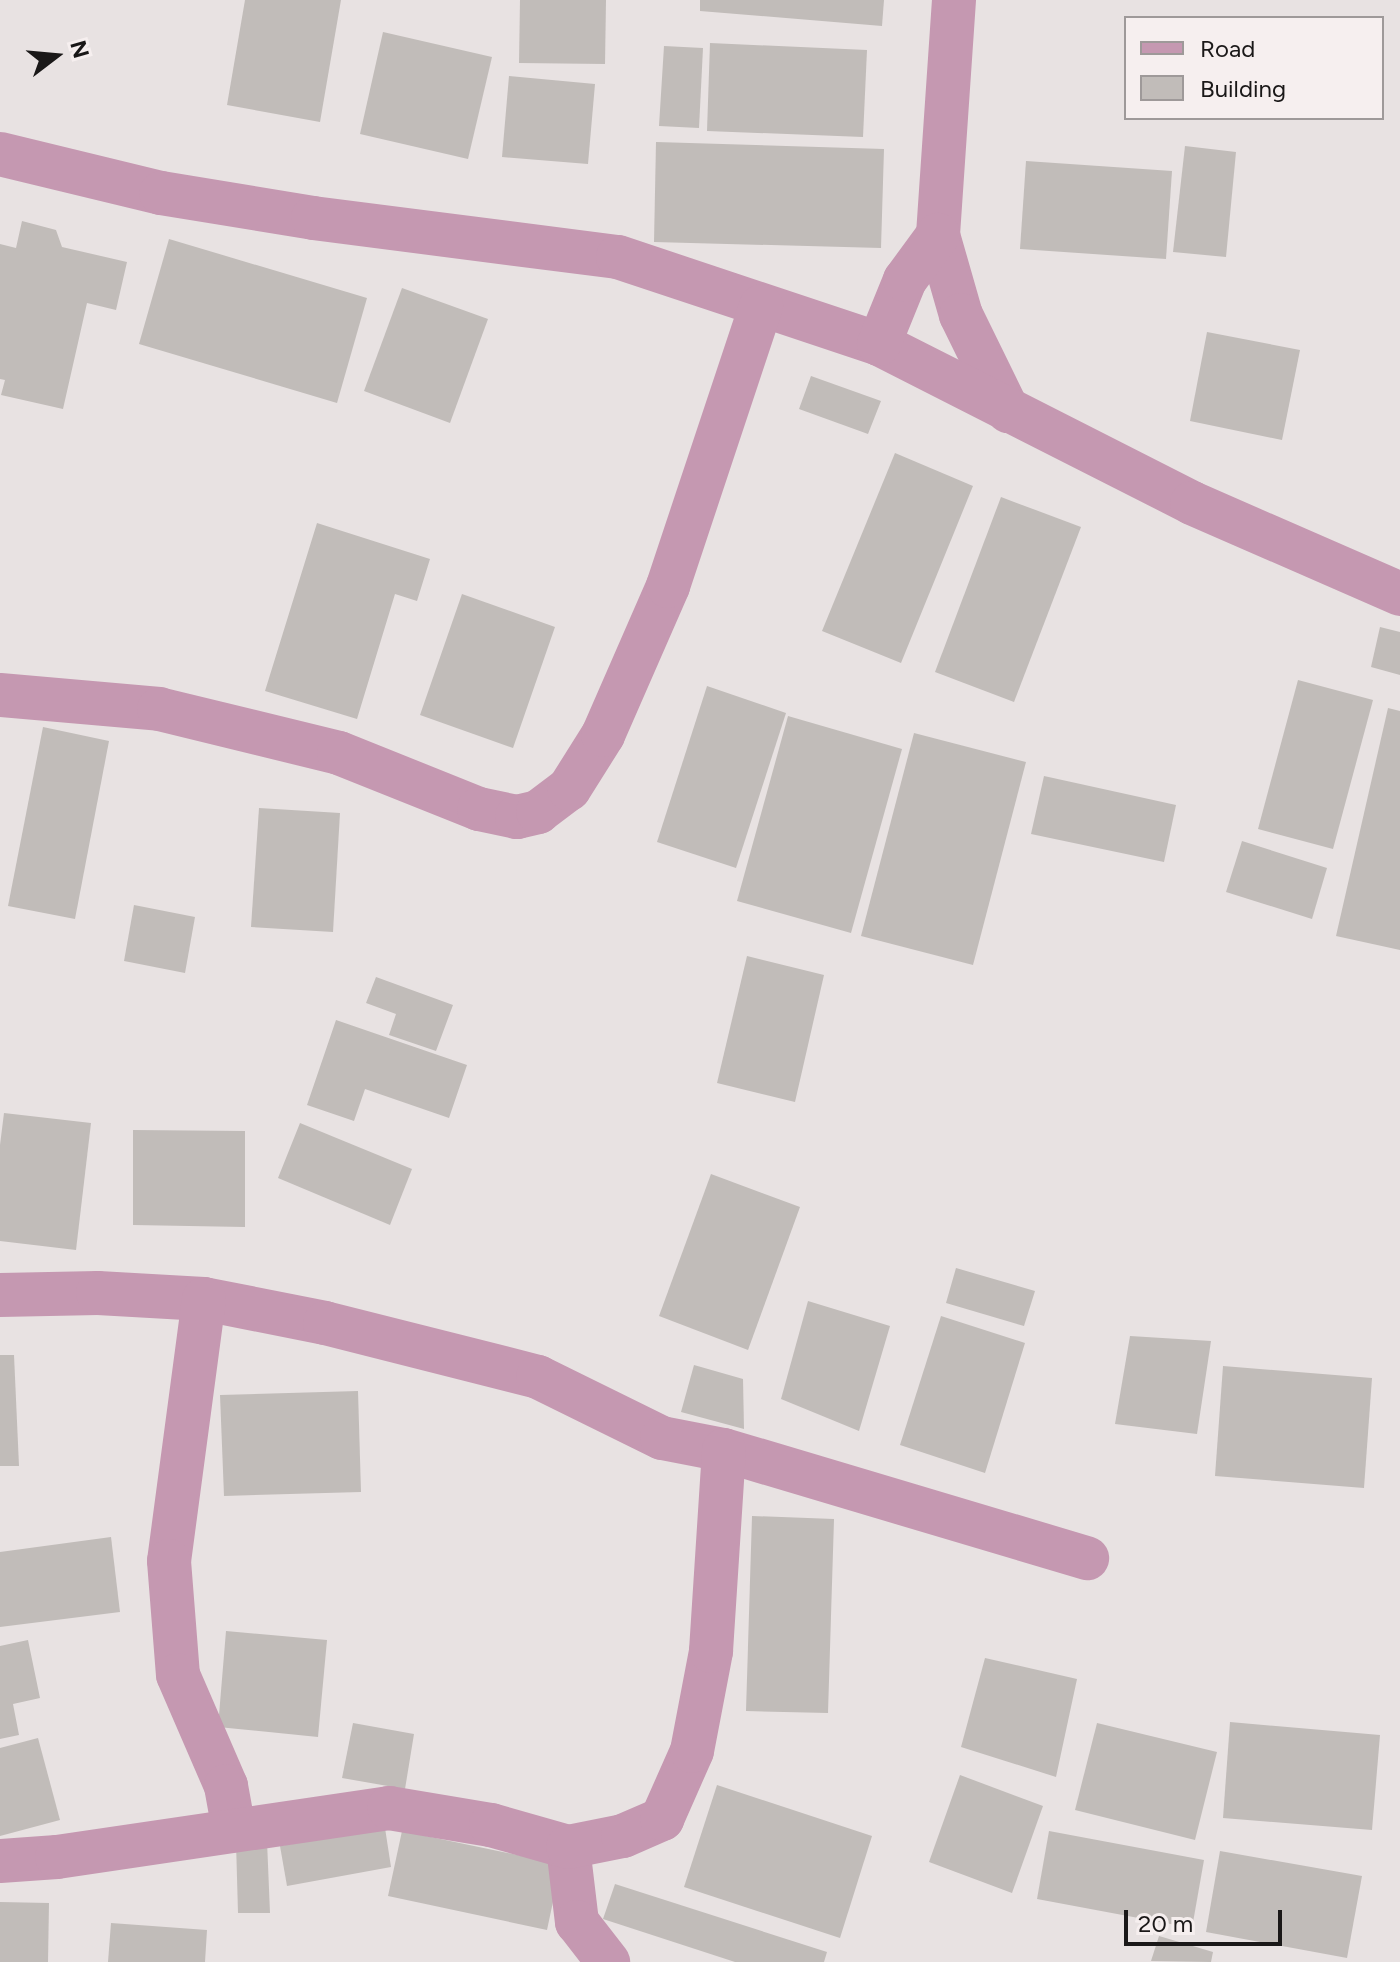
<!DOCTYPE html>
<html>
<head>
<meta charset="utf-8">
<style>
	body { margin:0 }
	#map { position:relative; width:1400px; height:1962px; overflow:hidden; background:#e8e2e2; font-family:Figtree,sans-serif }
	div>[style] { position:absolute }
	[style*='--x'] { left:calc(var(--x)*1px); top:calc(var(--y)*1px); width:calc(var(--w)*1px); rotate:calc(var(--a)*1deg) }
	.building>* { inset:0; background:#c1bcb9 }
	.minor>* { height:44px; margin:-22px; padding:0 22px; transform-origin:22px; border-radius:22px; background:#c598b1 }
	span { translate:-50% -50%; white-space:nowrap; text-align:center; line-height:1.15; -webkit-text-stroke:6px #f6efef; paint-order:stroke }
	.legend { position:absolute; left:1124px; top:16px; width:260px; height:104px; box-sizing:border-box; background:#f6efef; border:2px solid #9e9999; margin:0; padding:10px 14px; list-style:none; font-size:24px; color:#1a1818 }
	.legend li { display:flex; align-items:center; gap:16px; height:40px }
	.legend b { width:40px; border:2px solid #9e9999 }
	.north { position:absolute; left:16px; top:16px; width:80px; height:80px; -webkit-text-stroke:6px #f6efef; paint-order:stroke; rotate:74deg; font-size:22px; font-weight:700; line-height:32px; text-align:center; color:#1a1818 }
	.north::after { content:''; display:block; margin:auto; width:28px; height:36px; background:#1a1818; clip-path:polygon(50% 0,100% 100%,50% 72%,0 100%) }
	.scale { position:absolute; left:1124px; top:1910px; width:158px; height:36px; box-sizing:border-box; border:4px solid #1a1818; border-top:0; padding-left:10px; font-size:24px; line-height:28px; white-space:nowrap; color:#1a1818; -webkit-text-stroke:6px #f6efef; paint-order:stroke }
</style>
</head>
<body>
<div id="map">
	<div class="building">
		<div style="clip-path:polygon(245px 0,341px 0,320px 122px,227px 105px)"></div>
		<div style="clip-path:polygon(520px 0,606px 0,605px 64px,519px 63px)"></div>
		<div style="clip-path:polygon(700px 0,884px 0,882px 26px,700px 11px)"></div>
		<div style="clip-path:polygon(383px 32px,492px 57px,468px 159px,360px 134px)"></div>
		<div style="clip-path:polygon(710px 43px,867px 50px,863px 137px,707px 131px)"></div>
		<div style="clip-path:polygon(664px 46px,703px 48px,699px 128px,659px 126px)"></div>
		<div style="clip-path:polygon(509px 76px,595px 84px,588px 164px,502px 157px)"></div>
		<div style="clip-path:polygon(656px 142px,884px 149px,881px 248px,654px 242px)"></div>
		<div style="clip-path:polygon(1185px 146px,1236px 152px,1226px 257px,1173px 252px)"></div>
		<div style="clip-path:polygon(1026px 161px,1172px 171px,1166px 259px,1020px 249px)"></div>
		<div style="clip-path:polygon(22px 221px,56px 230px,62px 247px,127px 262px,116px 310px,87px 303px,63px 409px,1px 395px,5px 380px,0 379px,0 244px,16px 248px)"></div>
		<div style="clip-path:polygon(169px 239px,367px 298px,337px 403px,139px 344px)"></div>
		<div style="clip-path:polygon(402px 288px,488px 319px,450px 423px,364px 391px)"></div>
		<div style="clip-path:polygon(1207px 332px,1300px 350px,1282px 440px,1190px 421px)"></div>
		<div style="clip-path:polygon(811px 376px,881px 401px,868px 434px,799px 409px)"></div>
		<div style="clip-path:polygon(895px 453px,973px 486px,901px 663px,822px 631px)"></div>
		<div style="clip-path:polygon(1001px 497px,1081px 527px,1014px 702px,935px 672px)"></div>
		<div style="clip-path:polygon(317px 523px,430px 559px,417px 601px,395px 594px,357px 719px,265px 691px)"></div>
		<div style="clip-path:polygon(462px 594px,555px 627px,513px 748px,420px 715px)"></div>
		<div style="clip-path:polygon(1380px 627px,1400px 632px,1400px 675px,1371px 667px)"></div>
		<div style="clip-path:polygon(1298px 680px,1373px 700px,1333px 849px,1258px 829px)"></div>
		<div style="clip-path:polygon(707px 686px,786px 713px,736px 868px,657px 842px)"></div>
		<div style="clip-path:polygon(1388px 708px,1400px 711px,1400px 950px,1336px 936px)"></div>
		<div style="clip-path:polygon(788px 716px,902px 749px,851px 933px,737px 901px)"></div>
		<div style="clip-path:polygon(43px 727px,109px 741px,75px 919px,8px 906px)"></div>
		<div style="clip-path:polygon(914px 733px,1026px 762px,973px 965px,861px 936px)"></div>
		<div style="clip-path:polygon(1044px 776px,1176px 805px,1164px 862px,1031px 834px)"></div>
		<div style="clip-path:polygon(259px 808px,340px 813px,333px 932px,251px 927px)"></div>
		<div style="clip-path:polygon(1242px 841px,1327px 868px,1312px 919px,1226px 892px)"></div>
		<div style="clip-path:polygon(134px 905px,195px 917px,185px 973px,124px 961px)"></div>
		<div style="clip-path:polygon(747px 956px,824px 975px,795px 1102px,717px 1083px)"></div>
		<div style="clip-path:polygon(376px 977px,453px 1005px,436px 1051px,389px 1035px,396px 1014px,366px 1003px)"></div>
		<div style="clip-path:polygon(336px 1020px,467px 1065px,449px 1118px,365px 1089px,354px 1121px,307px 1105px)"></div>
		<div style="clip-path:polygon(4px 1113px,91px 1123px,76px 1250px,0 1241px,0 1145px)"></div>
		<div style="clip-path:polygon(300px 1123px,412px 1169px,390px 1225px,278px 1178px)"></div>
		<div style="clip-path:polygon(133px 1130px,245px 1131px,245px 1227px,133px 1225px)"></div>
		<div style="clip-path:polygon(711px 1174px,800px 1207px,748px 1350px,659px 1316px)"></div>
		<div style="clip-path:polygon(956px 1268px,1035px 1291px,1024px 1326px,946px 1303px)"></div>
		<div style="clip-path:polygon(808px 1301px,890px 1326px,859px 1431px,781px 1399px)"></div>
		<div style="clip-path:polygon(941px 1316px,1025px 1343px,985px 1473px,900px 1445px)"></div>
		<div style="clip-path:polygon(1130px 1336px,1211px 1341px,1197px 1434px,1115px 1424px)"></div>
		<div style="clip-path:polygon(0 1355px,14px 1355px,19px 1466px,0 1466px)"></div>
		<div style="clip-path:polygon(694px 1365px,743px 1379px,744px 1429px,681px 1412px)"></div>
		<div style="clip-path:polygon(1223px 1366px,1372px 1378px,1364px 1488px,1215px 1476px)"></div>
		<div style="clip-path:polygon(358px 1391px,361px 1492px,224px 1496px,220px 1395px)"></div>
		<div style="clip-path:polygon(752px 1516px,834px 1519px,828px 1713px,746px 1711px)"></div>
		<div style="clip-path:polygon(111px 1537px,120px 1612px,0 1627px,0 1552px)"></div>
		<div style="clip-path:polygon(226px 1631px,327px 1640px,318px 1737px,218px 1727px)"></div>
		<div style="clip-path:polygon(28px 1640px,40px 1698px,13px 1704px,19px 1735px,0 1739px,0 1646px)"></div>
		<div style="clip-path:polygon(985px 1658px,1077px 1679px,1056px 1777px,961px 1747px)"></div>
		<div style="clip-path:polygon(1230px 1722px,1380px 1735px,1372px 1830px,1223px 1818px)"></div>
		<div style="clip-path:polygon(353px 1723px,414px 1734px,405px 1789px,342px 1778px)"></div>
		<div style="clip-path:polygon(1097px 1723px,1217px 1752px,1195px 1840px,1075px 1810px)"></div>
		<div style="clip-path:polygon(38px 1738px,60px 1820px,0 1836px,0 1748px)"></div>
		<div style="clip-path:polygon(960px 1775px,1043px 1806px,1012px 1893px,929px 1862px)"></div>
		<div style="clip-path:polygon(717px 1785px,872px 1836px,840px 1938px,684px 1887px)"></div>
		<div style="clip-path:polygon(385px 1828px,391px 1867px,287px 1886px,280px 1846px)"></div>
		<div style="clip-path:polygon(402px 1831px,561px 1864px,547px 1930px,388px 1896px)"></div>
		<div style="clip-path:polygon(1049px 1831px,1204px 1860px,1192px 1928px,1037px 1899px)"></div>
		<div style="clip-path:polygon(267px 1841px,270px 1913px,238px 1913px,236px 1842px)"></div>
		<div style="clip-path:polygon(1220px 1851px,1362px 1876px,1347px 1958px,1206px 1932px)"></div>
		<div style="clip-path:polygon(615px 1884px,827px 1952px,824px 1962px,735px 1962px,603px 1919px)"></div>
		<div style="clip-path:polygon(0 1902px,49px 1903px,48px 1962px,0 1962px)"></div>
		<div style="clip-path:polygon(111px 1923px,207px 1930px,205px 1962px,108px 1962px)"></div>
		<div style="clip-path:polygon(1159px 1936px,1213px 1952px,1211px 1962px,1151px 1961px)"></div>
	</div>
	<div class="minor">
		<div style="--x:954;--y:0;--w:236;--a:93.9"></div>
		<div style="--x:938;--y:235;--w:83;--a:74"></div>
		<div style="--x:961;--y:315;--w:107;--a:63.9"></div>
		<div style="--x:0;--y:154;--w:166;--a:13.6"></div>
		<div style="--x:161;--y:193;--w:154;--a:9.3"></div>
		<div style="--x:313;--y:218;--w:307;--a:7.3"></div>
		<div style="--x:618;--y:257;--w:275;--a:18.4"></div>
		<div style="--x:879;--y:344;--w:351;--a:26.9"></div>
		<div style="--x:1192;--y:503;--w:227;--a:23.6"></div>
		<div style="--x:879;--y:344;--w:69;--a:-67.9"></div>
		<div style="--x:905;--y:280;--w:56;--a:-53.7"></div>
		<div style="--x:0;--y:695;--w:160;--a:5"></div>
		<div style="--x:159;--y:709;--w:185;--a:13.7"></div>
		<div style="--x:339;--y:753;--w:151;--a:21.8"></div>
		<div style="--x:479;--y:809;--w:39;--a:12"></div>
		<div style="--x:517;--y:817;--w:22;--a:-13"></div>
		<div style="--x:538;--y:812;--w:39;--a:-37"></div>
		<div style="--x:569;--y:789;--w:64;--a:-57.8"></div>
		<div style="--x:603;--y:735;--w:163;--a:-66.4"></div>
		<div style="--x:668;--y:586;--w:295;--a:-71.6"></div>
		<div style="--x:0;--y:1295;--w:98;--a:-1.2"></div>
		<div style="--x:98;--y:1293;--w:106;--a:3.2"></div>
		<div style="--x:204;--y:1299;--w:123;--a:11.2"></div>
		<div style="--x:325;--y:1323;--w:220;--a:14.2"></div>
		<div style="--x:538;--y:1377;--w:138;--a:26.2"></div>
		<div style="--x:662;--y:1438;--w:63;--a:11"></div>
		<div style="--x:724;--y:1450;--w:379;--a:16.6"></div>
		<div style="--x:204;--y:1299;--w:264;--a:97.6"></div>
		<div style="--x:169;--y:1561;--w:114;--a:85.5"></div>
		<div style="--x:178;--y:1675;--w:121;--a:66.6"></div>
		<div style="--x:226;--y:1786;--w:45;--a:79.7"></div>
		<div style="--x:568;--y:1847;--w:76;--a:83.2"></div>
		<div style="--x:577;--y:1922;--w:51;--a:52.2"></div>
		<div style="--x:0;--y:1861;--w:57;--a:-4"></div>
		<div style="--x:57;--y:1857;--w:336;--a:-8.4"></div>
		<div style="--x:389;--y:1808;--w:103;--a:9.5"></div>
		<div style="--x:491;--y:1825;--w:80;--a:15.9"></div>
		<div style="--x:568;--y:1847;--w:56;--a:-11.3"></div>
		<div style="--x:623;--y:1836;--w:43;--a:-23.6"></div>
		<div style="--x:662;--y:1819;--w:74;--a:-66.2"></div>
		<div style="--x:692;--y:1751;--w:102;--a:-79.2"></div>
		<div style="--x:711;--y:1651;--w:201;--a:-86.3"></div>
	</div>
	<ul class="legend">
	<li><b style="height:10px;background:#c598b1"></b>Road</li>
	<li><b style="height:22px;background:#c1bcb9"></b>Building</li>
	</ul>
	<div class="north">N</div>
	<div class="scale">20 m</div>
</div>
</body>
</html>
